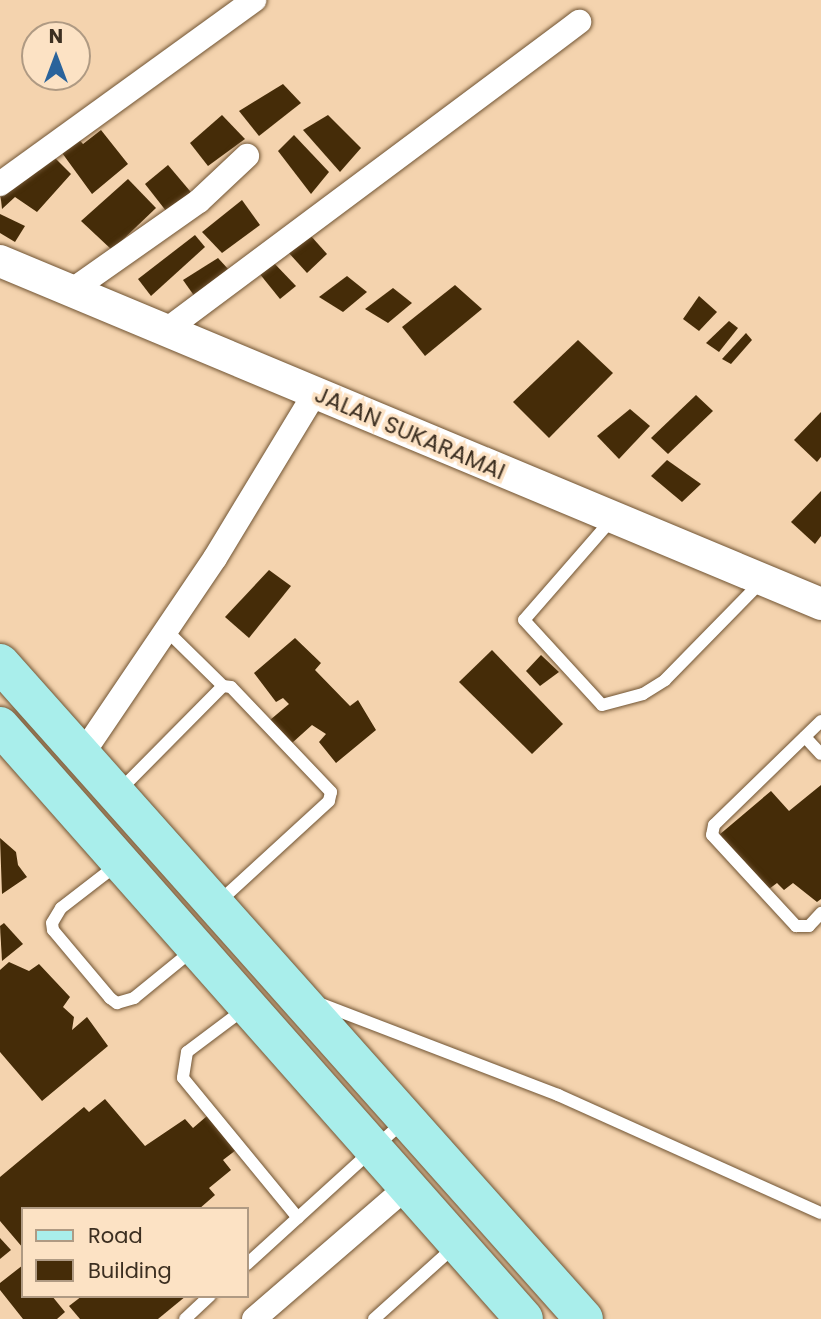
<!DOCTYPE html>
<html>
<head>
<meta charset="utf-8">
<style>
	body { margin:0 }
	#map { position:relative; width:821px; height:1319px; overflow:hidden; background:#f4d3ae; font-family:Poppins,sans-serif }
	div>[style] { position:absolute }
	[style*='--x'] { left:calc(var(--x)*1px); top:calc(var(--y)*1px); width:calc(var(--w)*1px); rotate:calc(var(--a)*1deg) }
	.building>* { inset:0; background:#452c08 }
	.roads { filter:drop-shadow(0 0 2px #705433) drop-shadow(0 0 2px #705433) }
	.service>* { height:12px; margin:-6px; padding:0 6px; transform-origin:6px; border-radius:6px; background:#fff }
	.minor>* { height:24px; margin:-12px; padding:0 12px; transform-origin:12px; border-radius:12px; background:#fff }
	.tertiary>* { height:32px; margin:-16px; padding:0 16px; transform-origin:16px; border-radius:16px; background:#fff }
	.primary>* { height:38px; margin:-19px; padding:0 19px; transform-origin:19px; border-radius:19px; background:#a9eeeb }
	span { translate:-50% -50%; white-space:nowrap; text-align:center; line-height:1.15; -webkit-text-stroke:7px #fce2c4; paint-order:stroke }
	.street-label { font-size:23px; color:#3c2f21 }
	.legend { position:absolute; left:21px; top:1207px; width:228px; height:91px; box-sizing:border-box; background:#fce2c4; border:2px solid #af9a83; margin:0; padding:9px 12px; list-style:none; font-size:21px; color:#3c2f21 }
	.legend li { display:flex; align-items:center; gap:14px; height:35px }
	.legend b { width:35px; border:2px solid #af9a83 }
	.north { position:absolute; left:21px; top:21px; width:70px; height:70px; box-sizing:border-box; background:#fce2c4; border:2px solid #af9a83; border-radius:50%; rotate:0deg; font-size:19px; font-weight:700; line-height:28px; text-align:center; color:#3c2f21 }
	.north::after { content:''; display:block; margin:auto; width:24px; height:32px; background:#2a639b; clip-path:polygon(50% 0,100% 100%,50% 72%,0 100%) }
</style>
</head>
<body>
<div id="map">
	<div class="building">
		<div style="clip-path:polygon(283px 84px,301px 103px,259px 136px,239px 111px)"></div>
		<div style="clip-path:polygon(222px 115px,245px 139px,208px 166px,190px 143px)"></div>
		<div style="clip-path:polygon(328px 115px,361px 148px,340px 172px,303px 130px)"></div>
		<div style="clip-path:polygon(101px 130px,128px 164px,92px 194px,57px 146px,73px 133px,83px 144px)"></div>
		<div style="clip-path:polygon(294px 135px,329px 172px,311px 194px,278px 151px)"></div>
		<div style="clip-path:polygon(46px 149px,71px 174px,37px 212px,15px 197px,2px 209px,0 191px)"></div>
		<div style="clip-path:polygon(168px 165px,195px 197px,170px 216px,145px 184px)"></div>
		<div style="clip-path:polygon(128px 179px,156px 208px,112px 250px,81px 221px)"></div>
		<div style="clip-path:polygon(242px 200px,260px 225px,222px 253px,202px 232px)"></div>
		<div style="clip-path:polygon(0 214px,25px 226px,15px 242px,0 233px)"></div>
		<div style="clip-path:polygon(195px 235px,205px 247px,151px 296px,138px 279px)"></div>
		<div style="clip-path:polygon(311px 236px,327px 254px,307px 273px,288px 252px)"></div>
		<div style="clip-path:polygon(218px 258px,229px 270px,195px 297px,183px 280px)"></div>
		<div style="clip-path:polygon(273px 262px,296px 286px,280px 299px,259px 273px)"></div>
		<div style="clip-path:polygon(347px 276px,367px 292px,343px 312px,319px 297px)"></div>
		<div style="clip-path:polygon(455px 285px,482px 309px,425px 356px,402px 327px)"></div>
		<div style="clip-path:polygon(393px 288px,412px 303px,388px 323px,365px 309px)"></div>
		<div style="clip-path:polygon(699px 296px,717px 312px,699px 331px,683px 319px)"></div>
		<div style="clip-path:polygon(729px 321px,738px 328px,719px 352px,706px 343px)"></div>
		<div style="clip-path:polygon(746px 333px,752px 340px,731px 364px,722px 359px)"></div>
		<div style="clip-path:polygon(578px 340px,613px 373px,549px 438px,513px 402px)"></div>
		<div style="clip-path:polygon(696px 395px,713px 411px,668px 454px,651px 438px)"></div>
		<div style="clip-path:polygon(630px 409px,650px 426px,619px 459px,597px 436px)"></div>
		<div style="clip-path:polygon(821px 412px,821px 457px,817px 462px,794px 440px)"></div>
		<div style="clip-path:polygon(667px 460px,701px 484px,682px 502px,651px 476px)"></div>
		<div style="clip-path:polygon(821px 491px,821px 536px,815px 544px,791px 522px)"></div>
		<div style="clip-path:polygon(269px 570px,291px 586px,249px 638px,225px 617px)"></div>
		<div style="clip-path:polygon(295px 638px,321px 663px,315px 670px,350px 706px,358px 700px,376px 730px,336px 763px,319px 742px,326px 734px,312px 725px,292px 743px,270px 720px,289px 704px,283px 698px,276px 702px,254px 673px)"></div>
		<div style="clip-path:polygon(492px 650px,563px 724px,532px 754px,459px 682px)"></div>
		<div style="clip-path:polygon(541px 655px,559px 672px,540px 686px,526px 671px)"></div>
		<div style="clip-path:polygon(821px 785px,821px 899px,817px 902px,793px 883px,784px 890px,777px 883px,769px 889px,719px 835px,771px 791px,789px 811px)"></div>
		<div style="clip-path:polygon(0 838px,16px 852px,18px 865px,27px 877px,2px 894px)"></div>
		<div style="clip-path:polygon(4px 923px,23px 944px,2px 961px,0 926px)"></div>
		<div style="clip-path:polygon(9px 962px,29px 971px,39px 964px,70px 997px,63px 1007px,74px 1017px,72px 1030px,87px 1017px,108px 1046px,42px 1101px,0 1052px,0 970px)"></div>
		<div style="clip-path:polygon(105px 1099px,145px 1146px,185px 1119px,193px 1128px,207px 1116px,236px 1150px,223px 1160px,231px 1170px,209px 1188px,215px 1195px,199px 1209px,23px 1209px,23px 1248px,0 1221px,0 1177px,84px 1107px,89px 1112px)"></div>
		<div style="clip-path:polygon(0 1238px,11px 1250px,0 1259px)"></div>
		<div style="clip-path:polygon(23px 1265px,23px 1296px,52px 1296px,65px 1312px,57px 1319px,23px 1319px,0 1290px,0 1283px)"></div>
		<div style="clip-path:polygon(82px 1296px,186px 1296px,158px 1319px,80px 1319px,69px 1306px)"></div>
	</div>
	<div class="roads">
		<div class="service">
			<div style="--x:613;--y:518;--w:135;--a:131.1"></div>
			<div style="--x:524;--y:620;--w:115;--a:47.5"></div>
			<div style="--x:602;--y:705;--w:42;--a:-15"></div>
			<div style="--x:643;--y:694;--w:26;--a:-32"></div>
			<div style="--x:665;--y:680;--w:140;--a:-45.6"></div>
			<div style="--x:166;--y:630;--w:80;--a:44.5"></div>
			<div style="--x:821;--y:721;--w:149;--a:135.8"></div>
			<div style="--x:714;--y:825;--w:10;--a:101"></div>
			<div style="--x:712;--y:835;--w:124;--a:47.3"></div>
			<div style="--x:796;--y:926;--w:13;--a:0"></div>
			<div style="--x:809;--y:926;--w:18;--a:-47"></div>
			<div style="--x:805;--y:737;--w:23;--a:47"></div>
			<div style="--x:120;--y:790;--w:146;--a:-45.3"></div>
			<div style="--x:223;--y:686;--w:8;--a:7"></div>
			<div style="--x:231;--y:687;--w:145;--a:46.4"></div>
			<div style="--x:331;--y:792;--w:9;--a:103"></div>
			<div style="--x:329;--y:801;--w:148;--a:137.5"></div>
			<div style="--x:118;--y:864;--w:72;--a:142.3"></div>
			<div style="--x:61;--y:908;--w:17;--a:121"></div>
			<div style="--x:52;--y:923;--w:7;--a:82"></div>
			<div style="--x:53;--y:930;--w:89;--a:50"></div>
			<div style="--x:110;--y:998;--w:9;--a:36"></div>
			<div style="--x:117;--y:1003;--w:18;--a:-16"></div>
			<div style="--x:134;--y:998;--w:77;--a:-39.2"></div>
			<div style="--x:321;--y:1004;--w:254;--a:21"></div>
			<div style="--x:558;--y:1095;--w:288;--a:24.2"></div>
			<div style="--x:243;--y:1010;--w:70;--a:143.1"></div>
			<div style="--x:187;--y:1052;--w:26;--a:99"></div>
			<div style="--x:183;--y:1078;--w:181;--a:50.6"></div>
			<div style="--x:247;--y:1264;--w:210;--a:-42.3"></div>
			<div style="--x:185;--y:1319;--w:34;--a:-43"></div>
			<div style="--x:374;--y:1319;--w:108;--a:-42"></div>
		</div>
		<div class="minor">
			<div style="--x:0;--y:184;--w:314;--a:-35.9"></div>
			<div style="--x:71;--y:291;--w:156;--a:-35.1"></div>
			<div style="--x:199;--y:201;--w:66;--a:-43.2"></div>
			<div style="--x:165;--y:331;--w:517;--a:-36.74"></div>
			<div style="--x:81;--y:756;--w:239;--a:-55.9"></div>
			<div style="--x:215;--y:558;--w:193;--a:-58.8"></div>
			<div style="--x:254;--y:1319;--w:202;--a:-40.8"></div>
		</div>
		<div class="tertiary">
			<div style="--x:0;--y:261;--w:890;--a:22.67"></div>
		</div>
		<div class="primary">
			<div style="--x:0;--y:663;--w:878;--a:48.32"></div>
			<div style="--x:0;--y:726;--w:791;--a:48.53"></div>
		</div>
	</div>
	<div class="street-label">
		<span style="left:410px;top:433px;rotate:23deg">JALAN SUKARAMAI</span>
	</div>
	<ul class="legend">
	<li><b style="height:9px;background:#a9eeeb"></b>Road</li>
	<li><b style="height:19px;background:#452c08"></b>Building</li>
	</ul>
	<div class="north">N</div>
</div>
</body>
</html>
